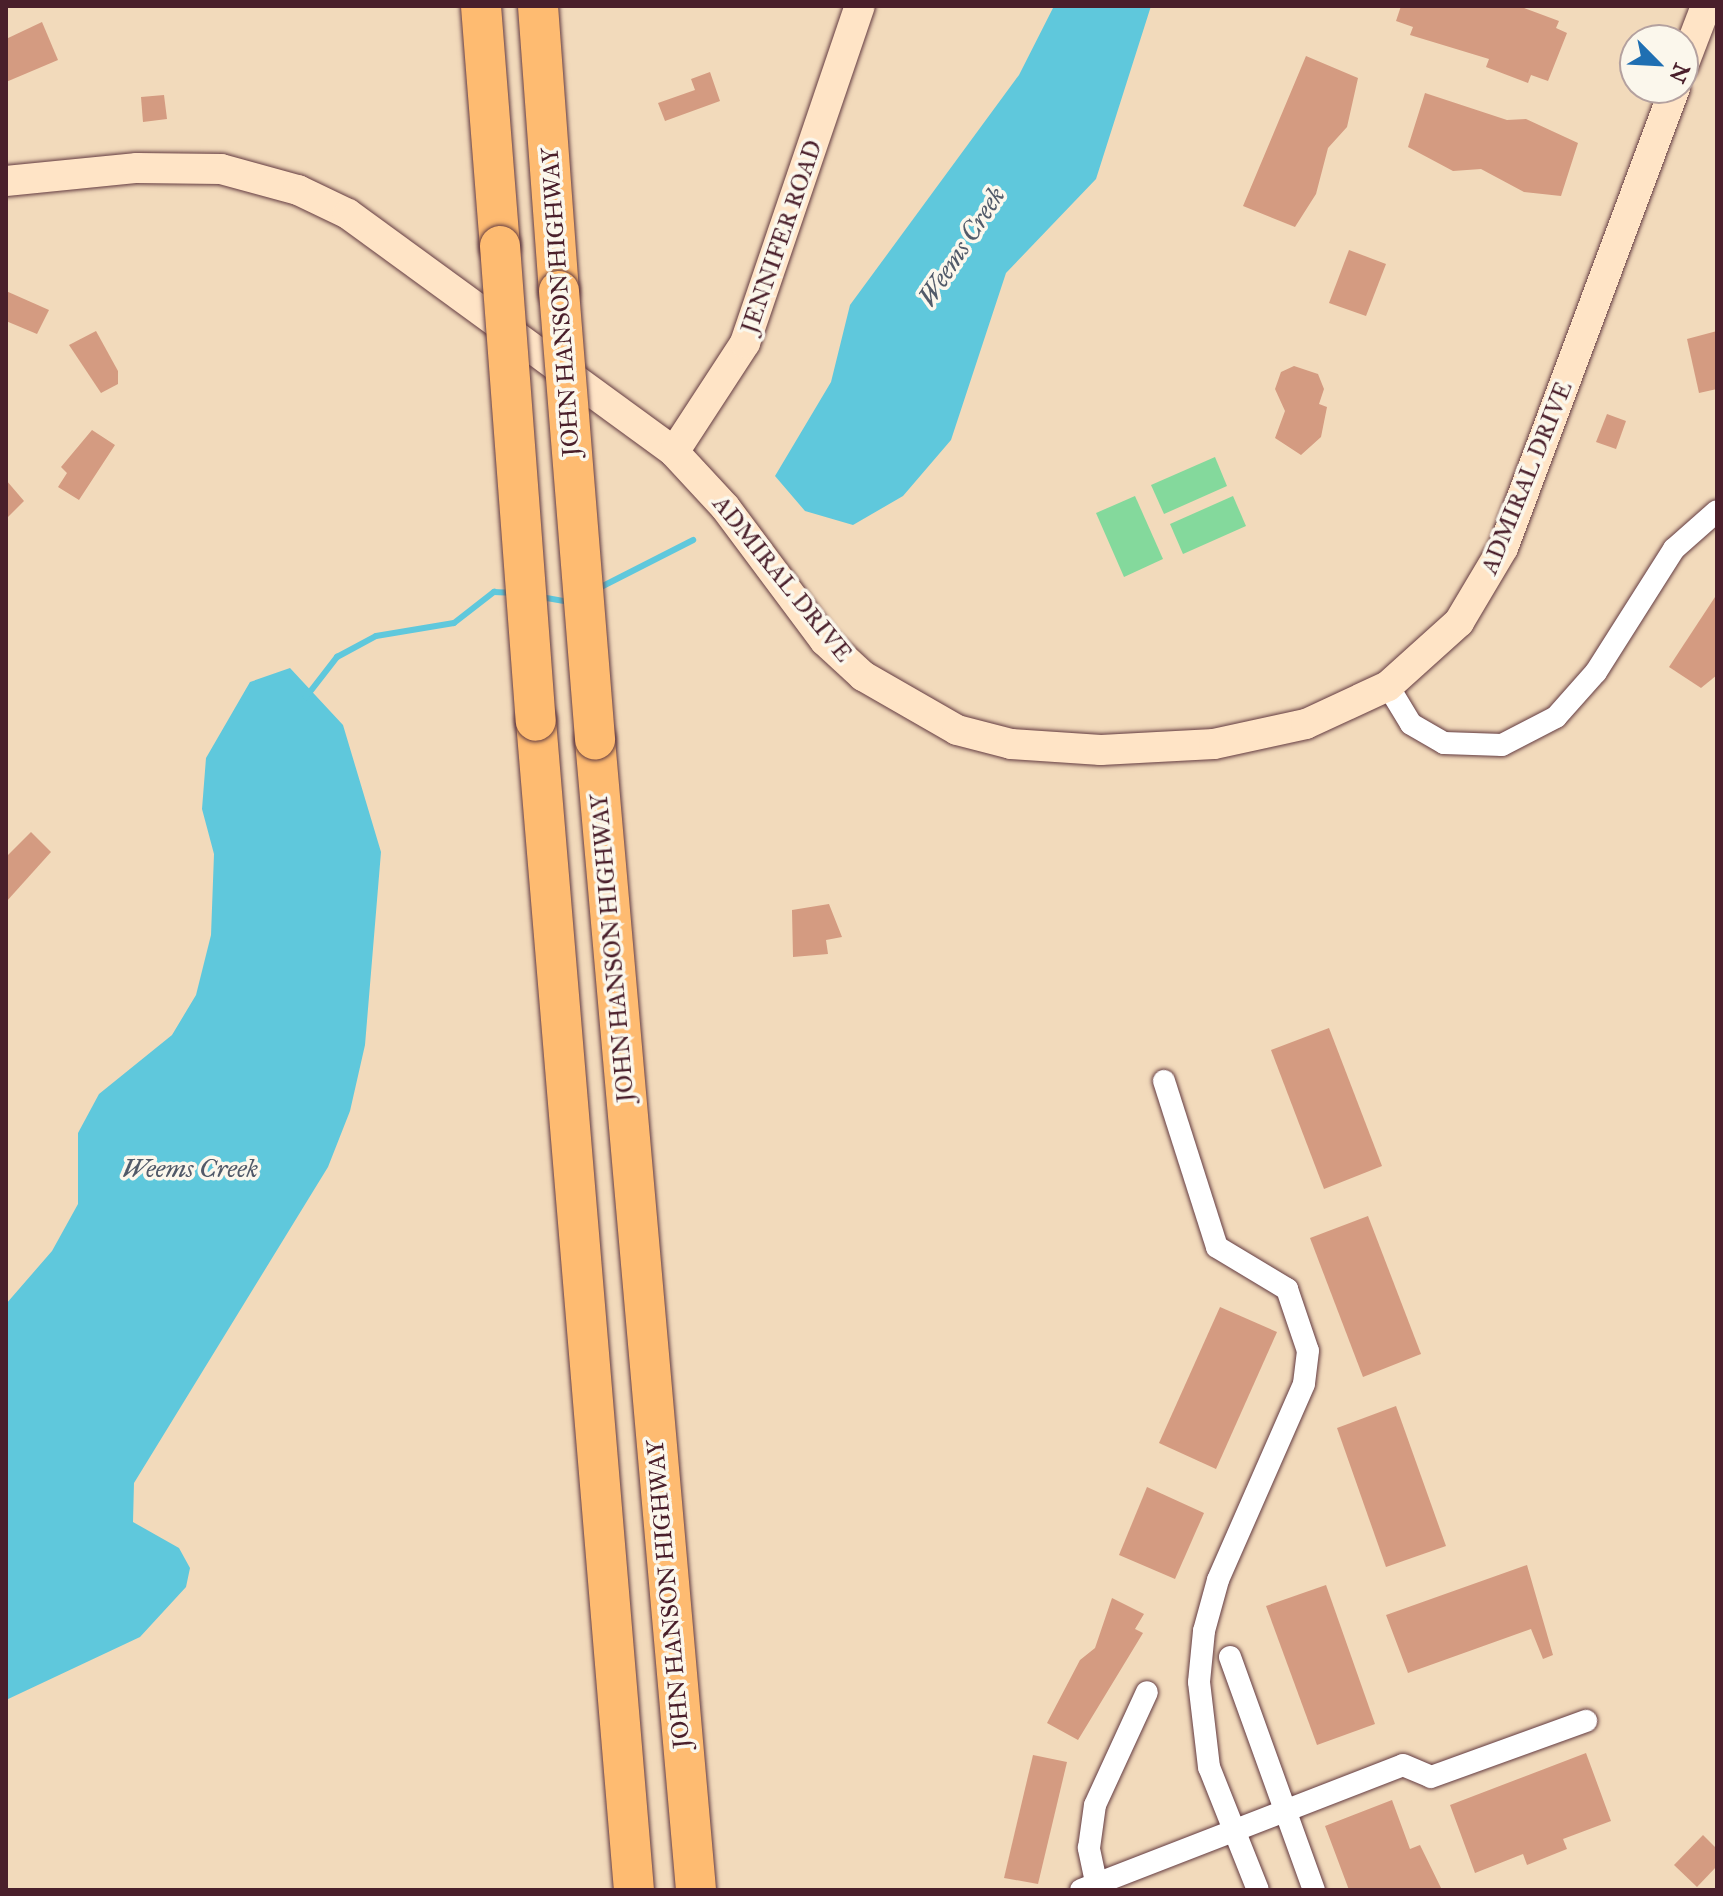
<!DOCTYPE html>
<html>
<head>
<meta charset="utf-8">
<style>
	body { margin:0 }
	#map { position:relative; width:1723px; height:1896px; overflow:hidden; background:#f2dabb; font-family:"IM FELL Great Primer",serif }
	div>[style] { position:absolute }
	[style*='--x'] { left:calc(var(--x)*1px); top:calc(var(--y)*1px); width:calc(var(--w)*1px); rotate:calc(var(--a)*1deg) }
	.green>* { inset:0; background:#84d99c }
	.water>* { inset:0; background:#5fc8dc }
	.stream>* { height:6px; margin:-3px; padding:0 3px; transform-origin:3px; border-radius:3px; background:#5fc8dc }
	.building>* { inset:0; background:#d49b81 }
	.roads { filter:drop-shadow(0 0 2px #633b41) drop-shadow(0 0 2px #633b41) }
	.street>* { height:22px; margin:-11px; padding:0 11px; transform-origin:11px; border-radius:11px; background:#fff }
	.secondary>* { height:30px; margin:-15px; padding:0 15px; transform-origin:15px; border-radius:15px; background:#ffe4c6 }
	.highway>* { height:40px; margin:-20px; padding:0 20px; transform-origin:20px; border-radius:20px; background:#febb71 }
	.bridges { filter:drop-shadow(0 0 2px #633b41) drop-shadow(0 0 2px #633b41) }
	.highway-bridge>* { height:40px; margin:-20px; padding:0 20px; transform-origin:20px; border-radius:20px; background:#febb71 }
	span { translate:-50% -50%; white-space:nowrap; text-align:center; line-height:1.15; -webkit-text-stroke:7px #fbf7ec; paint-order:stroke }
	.street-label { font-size:24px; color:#4a1f2b }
	.water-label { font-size:26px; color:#515a69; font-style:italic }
	.frame { position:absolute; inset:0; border:8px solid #4a1f2b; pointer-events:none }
	.north { position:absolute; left:1619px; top:24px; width:80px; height:80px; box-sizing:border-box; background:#fbf7ec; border:2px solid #b4a19f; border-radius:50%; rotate:114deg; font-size:22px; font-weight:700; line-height:32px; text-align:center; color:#4a1f2b }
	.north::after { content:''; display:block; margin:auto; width:28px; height:36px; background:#1f6fb2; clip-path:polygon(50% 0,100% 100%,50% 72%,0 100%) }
</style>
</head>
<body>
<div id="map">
	<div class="green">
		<div style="clip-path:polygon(1215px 457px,1227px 486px,1164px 514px,1151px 485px)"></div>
		<div style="clip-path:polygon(1135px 496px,1163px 559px,1124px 577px,1096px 513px)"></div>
		<div style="clip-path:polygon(1233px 496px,1246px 526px,1183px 554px,1170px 524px)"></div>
	</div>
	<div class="water">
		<div style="clip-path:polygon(1054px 6px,1151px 6px,1096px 179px,1006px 273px,951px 440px,903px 496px,853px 525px,805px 511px,775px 476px,831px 382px,850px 305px,1019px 75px)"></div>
		<div style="clip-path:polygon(290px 668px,343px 725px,381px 852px,365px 1045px,350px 1111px,328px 1167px,134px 1483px,133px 1522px,179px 1548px,190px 1568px,186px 1587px,140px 1637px,6px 1700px,6px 1304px,52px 1251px,78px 1204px,78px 1133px,99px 1094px,172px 1035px,196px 995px,211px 935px,214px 854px,202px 809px,206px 758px,250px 682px)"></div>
	</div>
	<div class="stream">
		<div style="--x:597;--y:589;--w:108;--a:-27"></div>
		<div style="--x:541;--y:597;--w:28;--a:10"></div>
		<div style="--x:306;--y:697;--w:51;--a:-52.2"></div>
		<div style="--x:337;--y:657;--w:44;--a:-28.3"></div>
		<div style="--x:376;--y:636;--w:79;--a:-9.5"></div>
		<div style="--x:454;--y:623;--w:51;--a:-37.8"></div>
		<div style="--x:494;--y:592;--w:20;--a:3"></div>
	</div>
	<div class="building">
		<div style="clip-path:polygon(1401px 6px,1519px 6px,1559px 21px,1556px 28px,1567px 33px,1548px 81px,1531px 75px,1528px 83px,1486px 67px,1489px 59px,1410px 35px,1413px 27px,1396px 21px)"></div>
		<div style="clip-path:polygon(42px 22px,58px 60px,6px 82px,6px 39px)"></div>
		<div style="clip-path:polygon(1306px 56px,1358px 78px,1347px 127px,1328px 148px,1316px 194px,1295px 227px,1243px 206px)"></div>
		<div style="clip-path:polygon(710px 72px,720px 101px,665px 121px,658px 103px,695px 90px,691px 79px)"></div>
		<div style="clip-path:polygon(1425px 93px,1507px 120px,1526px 119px,1578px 143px,1561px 196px,1524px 192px,1481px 169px,1453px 171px,1408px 147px)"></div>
		<div style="clip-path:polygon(164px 95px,167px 119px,143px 122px,141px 97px)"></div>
		<div style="clip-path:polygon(1349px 250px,1386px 264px,1366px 316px,1329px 303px)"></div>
		<div style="clip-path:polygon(6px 291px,49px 310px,37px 334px,6px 321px)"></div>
		<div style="clip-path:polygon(96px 331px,118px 371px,118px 384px,101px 393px,69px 345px)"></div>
		<div style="clip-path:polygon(1717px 331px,1717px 389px,1699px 393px,1687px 339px)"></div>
		<div style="clip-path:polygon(1294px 366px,1318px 374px,1324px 389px,1319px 404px,1327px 407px,1321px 437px,1301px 455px,1275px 438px,1285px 411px,1275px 389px,1281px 372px)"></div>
		<div style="clip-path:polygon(1607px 414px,1626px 421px,1616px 449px,1596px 442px)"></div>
		<div style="clip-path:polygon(92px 430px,115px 445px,79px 500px,58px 487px,67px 473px,61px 467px)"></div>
		<div style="clip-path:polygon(6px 480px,24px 501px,6px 519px)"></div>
		<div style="clip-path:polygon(1717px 594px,1717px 675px,1701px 688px,1669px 667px)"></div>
		<div style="clip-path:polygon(31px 832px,51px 852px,6px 902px,6px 857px)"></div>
		<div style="clip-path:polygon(829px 904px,842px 937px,826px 940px,828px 954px,793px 957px,792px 910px)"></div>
		<div style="clip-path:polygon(1329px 1028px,1382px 1166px,1324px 1189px,1271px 1050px)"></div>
		<div style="clip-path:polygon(1368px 1216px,1421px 1354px,1363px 1377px,1310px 1238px)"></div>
		<div style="clip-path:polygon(1220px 1307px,1277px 1332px,1216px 1469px,1159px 1443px)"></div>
		<div style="clip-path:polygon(1396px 1406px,1446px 1546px,1386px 1567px,1337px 1428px)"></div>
		<div style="clip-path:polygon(1147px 1487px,1204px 1513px,1175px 1579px,1119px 1555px)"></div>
		<div style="clip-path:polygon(1527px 1565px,1553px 1655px,1543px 1659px,1531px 1629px,1408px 1673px,1386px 1615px)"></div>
		<div style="clip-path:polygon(1326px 1585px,1375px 1724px,1317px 1745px,1266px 1606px)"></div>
		<div style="clip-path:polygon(1112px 1598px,1144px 1614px,1135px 1629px,1143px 1633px,1078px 1740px,1047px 1723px,1080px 1660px,1095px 1648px)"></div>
		<div style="clip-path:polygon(1586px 1753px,1611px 1821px,1563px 1839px,1567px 1849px,1527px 1865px,1523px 1854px,1475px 1873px,1450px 1805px)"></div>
		<div style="clip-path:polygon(1033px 1755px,1067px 1762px,1038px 1884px,1004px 1878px)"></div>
		<div style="clip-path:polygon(1392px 1800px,1410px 1849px,1420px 1845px,1442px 1890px,1349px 1890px,1325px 1826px)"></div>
		<div style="clip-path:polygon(1703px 1835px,1717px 1849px,1717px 1866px,1697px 1887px,1674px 1865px)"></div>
	</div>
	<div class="roads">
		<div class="street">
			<div style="--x:1388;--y:686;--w:44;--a:58.8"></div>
			<div style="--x:1411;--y:724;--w:38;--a:30"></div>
			<div style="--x:1444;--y:743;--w:58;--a:2"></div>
			<div style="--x:1502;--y:745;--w:61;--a:-27.4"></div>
			<div style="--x:1556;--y:717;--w:60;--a:-48.4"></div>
			<div style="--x:1596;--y:672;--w:146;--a:-57.6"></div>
			<div style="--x:1674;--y:549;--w:57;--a:-41.5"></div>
			<div style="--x:1164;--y:1081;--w:174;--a:72.3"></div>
			<div style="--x:1217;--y:1247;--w:82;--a:31"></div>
			<div style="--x:1287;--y:1289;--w:65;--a:71.3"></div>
			<div style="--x:1308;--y:1351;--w:33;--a:97"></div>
			<div style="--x:1304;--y:1384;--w:214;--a:113.7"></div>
			<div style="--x:1218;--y:1580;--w:53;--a:105.4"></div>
			<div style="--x:1204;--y:1631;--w:51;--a:95.6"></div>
			<div style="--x:1199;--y:1682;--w:86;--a:83.3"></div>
			<div style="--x:1209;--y:1767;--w:132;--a:68.3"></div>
			<div style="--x:1230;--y:1657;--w:248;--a:70.2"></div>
			<div style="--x:1096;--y:1882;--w:35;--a:-102"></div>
			<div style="--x:1089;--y:1848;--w:43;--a:-82.1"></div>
			<div style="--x:1095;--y:1805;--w:124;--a:-65.3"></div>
			<div style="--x:1081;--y:1890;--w:345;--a:-21.2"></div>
			<div style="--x:1403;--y:1765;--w:30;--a:23"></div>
			<div style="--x:1431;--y:1777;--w:165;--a:-19.9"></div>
		</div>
		<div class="secondary">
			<div style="--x:1683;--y:66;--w:64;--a:-69"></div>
			<div style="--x:6;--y:181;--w:132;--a:-5.7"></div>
			<div style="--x:137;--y:168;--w:84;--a:0.7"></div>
			<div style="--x:221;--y:169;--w:80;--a:15.3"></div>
			<div style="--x:298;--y:190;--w:55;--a:25.6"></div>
			<div style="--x:348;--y:214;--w:404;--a:36.1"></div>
			<div style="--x:674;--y:452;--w:75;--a:47.2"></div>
			<div style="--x:725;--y:507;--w:167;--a:53.3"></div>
			<div style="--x:825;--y:641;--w:52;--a:42.6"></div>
			<div style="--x:863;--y:676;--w:108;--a:29.9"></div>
			<div style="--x:957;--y:730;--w:56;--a:14.5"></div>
			<div style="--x:1011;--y:744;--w:90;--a:3.8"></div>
			<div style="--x:1101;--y:750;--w:113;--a:-3"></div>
			<div style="--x:1214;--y:744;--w:94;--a:-12.3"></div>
			<div style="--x:1306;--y:724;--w:90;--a:-24.9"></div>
			<div style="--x:1388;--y:686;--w:96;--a:-42"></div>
			<div style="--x:1459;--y:622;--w:86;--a:-59.3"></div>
			<div style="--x:1503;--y:548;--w:491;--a:-69.5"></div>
			<div style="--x:674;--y:452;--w:130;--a:-56.9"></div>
			<div style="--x:745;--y:343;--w:356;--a:-71.2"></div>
		</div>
		<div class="highway">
			<div style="--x:481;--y:6;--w:241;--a:85.5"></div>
			<div style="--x:538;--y:6;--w:286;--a:85.8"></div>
			<div style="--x:536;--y:721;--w:1173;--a:85.21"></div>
			<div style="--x:595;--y:740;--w:1154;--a:84.98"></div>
		</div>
	</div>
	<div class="bridges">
		<div class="highway-bridge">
			<div style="--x:500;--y:246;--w:476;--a:85.7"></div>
			<div style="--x:559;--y:291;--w:450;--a:85.4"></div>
		</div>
	</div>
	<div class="street-label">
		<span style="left:782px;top:237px;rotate:-71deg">JENNIFER ROAD</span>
		<span style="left:561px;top:302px;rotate:-94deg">JOHN HANSON HIGHWAY</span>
		<span style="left:1527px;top:478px;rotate:-68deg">ADMIRAL DRIVE</span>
		<span style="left:782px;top:579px;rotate:51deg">ADMIRAL DRIVE</span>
		<span style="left:613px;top:948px;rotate:-95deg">JOHN HANSON HIGHWAY</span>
		<span style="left:669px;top:1594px;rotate:-95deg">JOHN HANSON HIGHWAY</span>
	</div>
	<div class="water-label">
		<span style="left:962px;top:247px;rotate:-57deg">Weems Creek</span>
		<span style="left:190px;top:1169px">Weems Creek</span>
	</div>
	<div class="frame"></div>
	<div class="north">N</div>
</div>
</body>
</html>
